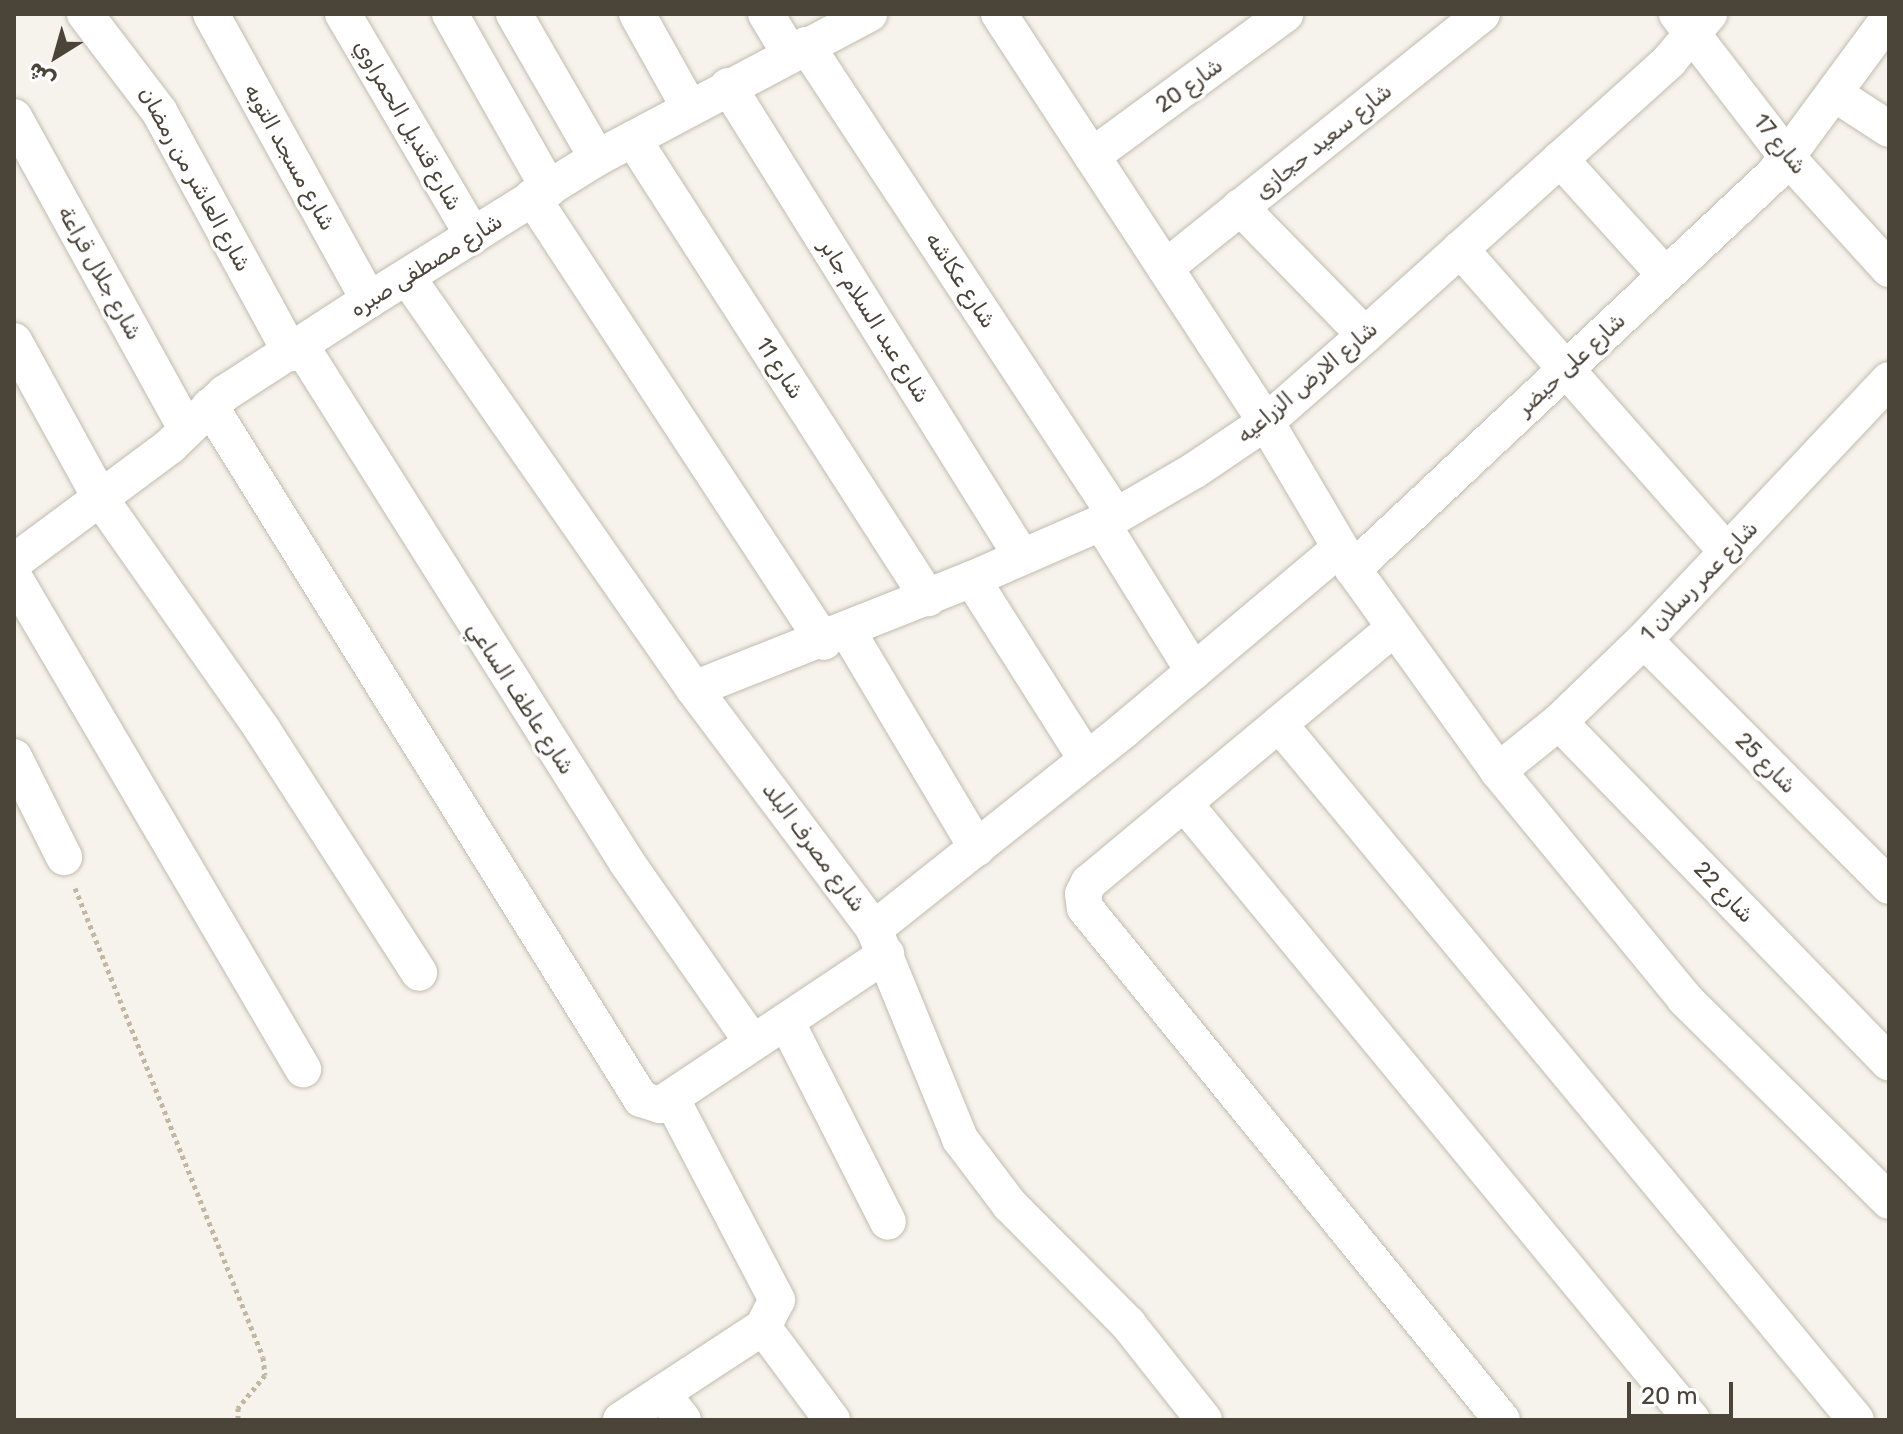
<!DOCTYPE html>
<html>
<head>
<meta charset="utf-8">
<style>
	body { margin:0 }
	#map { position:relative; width:1903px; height:1434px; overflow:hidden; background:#f6f3ec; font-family:Rubik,"Noto Sans Arabic",sans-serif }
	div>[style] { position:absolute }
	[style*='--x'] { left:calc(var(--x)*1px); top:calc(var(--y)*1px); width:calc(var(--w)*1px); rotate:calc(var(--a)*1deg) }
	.path>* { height:5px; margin-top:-2.5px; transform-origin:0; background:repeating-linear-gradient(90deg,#c4b79f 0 4px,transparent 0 8px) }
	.roads { filter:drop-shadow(0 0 2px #c2bbae) drop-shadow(0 0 2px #c2bbae) }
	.minor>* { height:36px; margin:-18px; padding:0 18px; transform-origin:18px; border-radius:18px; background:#fff }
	span { translate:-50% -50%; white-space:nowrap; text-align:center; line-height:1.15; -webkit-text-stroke:7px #fff; paint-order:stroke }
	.street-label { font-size:22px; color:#4b4439 }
	.frame { position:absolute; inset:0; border:16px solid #4b4439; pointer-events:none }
	.north { position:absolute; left:16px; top:16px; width:80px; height:80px; -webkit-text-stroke:6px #fff; paint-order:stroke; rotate:217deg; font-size:22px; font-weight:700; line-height:32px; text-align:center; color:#4b4439 }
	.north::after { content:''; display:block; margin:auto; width:28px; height:36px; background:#4b4439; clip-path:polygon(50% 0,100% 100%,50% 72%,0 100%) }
	.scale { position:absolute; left:1627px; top:1382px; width:106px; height:36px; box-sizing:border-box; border:4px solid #4b4439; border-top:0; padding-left:10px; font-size:24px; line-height:28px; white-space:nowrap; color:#4b4439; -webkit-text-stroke:6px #fff; paint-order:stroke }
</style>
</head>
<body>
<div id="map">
	<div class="path">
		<div style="--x:75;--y:888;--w:505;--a:68.16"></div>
		<div style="--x:263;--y:1357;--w:18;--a:84"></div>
		<div style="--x:265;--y:1375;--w:43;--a:129.3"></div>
		<div style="--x:238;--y:1408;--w:12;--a:90"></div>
	</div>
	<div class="roads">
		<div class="minor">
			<div style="--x:85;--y:14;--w:122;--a:52.7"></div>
			<div style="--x:159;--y:111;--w:276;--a:61.4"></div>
			<div style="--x:211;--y:14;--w:327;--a:61.1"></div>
			<div style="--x:343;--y:14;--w:257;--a:59.6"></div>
			<div style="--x:450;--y:14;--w:201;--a:60.5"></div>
			<div style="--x:514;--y:14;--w:166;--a:60"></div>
			<div style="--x:637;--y:14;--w:107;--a:60.8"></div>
			<div style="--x:766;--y:14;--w:47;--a:59"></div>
			<div style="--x:999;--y:14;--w:488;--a:56.8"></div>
			<div style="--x:1266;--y:422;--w:171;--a:59.4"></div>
			<div style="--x:1353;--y:569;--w:249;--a:54.3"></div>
			<div style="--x:1498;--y:771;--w:295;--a:50.6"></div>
			<div style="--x:1685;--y:999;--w:287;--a:44.7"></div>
			<div style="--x:1677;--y:14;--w:182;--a:52.4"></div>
			<div style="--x:1788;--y:158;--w:150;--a:47.7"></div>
			<div style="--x:806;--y:45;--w:564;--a:56.65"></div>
			<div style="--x:728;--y:86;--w:555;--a:58.03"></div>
			<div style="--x:1835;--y:94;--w:64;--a:32.9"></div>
			<div style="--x:14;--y:117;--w:356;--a:61.1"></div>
			<div style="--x:633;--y:139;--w:546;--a:57.27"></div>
			<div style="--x:1092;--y:156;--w:240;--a:-36.3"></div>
			<div style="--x:1560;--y:159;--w:156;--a:47.8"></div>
			<div style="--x:532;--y:197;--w:532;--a:56.73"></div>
			<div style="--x:1240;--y:207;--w:179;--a:45.7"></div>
			<div style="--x:1460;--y:249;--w:404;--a:48.6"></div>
			<div style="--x:1165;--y:268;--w:406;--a:-38.7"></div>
			<div style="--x:407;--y:277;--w:502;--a:55.14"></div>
			<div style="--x:694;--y:689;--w:300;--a:53.1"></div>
			<div style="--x:874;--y:929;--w:227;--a:67.7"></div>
			<div style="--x:960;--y:1139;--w:83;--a:52.9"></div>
			<div style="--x:1010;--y:1205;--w:168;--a:45.2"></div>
			<div style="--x:1128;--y:1324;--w:122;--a:51.6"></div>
			<div style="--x:14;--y:341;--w:183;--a:61.2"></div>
			<div style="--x:102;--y:501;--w:279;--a:54.9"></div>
			<div style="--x:262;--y:729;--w:290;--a:57.2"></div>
			<div style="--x:301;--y:346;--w:613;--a:57.74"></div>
			<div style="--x:628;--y:864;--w:217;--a:55.1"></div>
			<div style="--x:210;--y:406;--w:816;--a:58.12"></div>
			<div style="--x:641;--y:1099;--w:20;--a:18"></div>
			<div style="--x:660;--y:1105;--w:272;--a:-33.7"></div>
			<div style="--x:1101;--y:522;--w:176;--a:58.2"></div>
			<div style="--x:14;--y:562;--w:194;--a:-36.6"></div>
			<div style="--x:170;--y:446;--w:76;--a:-43.9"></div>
			<div style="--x:225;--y:393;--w:171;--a:-32.9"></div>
			<div style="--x:369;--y:300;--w:269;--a:-31.9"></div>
			<div style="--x:597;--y:158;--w:308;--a:-27.9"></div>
			<div style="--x:1353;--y:569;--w:577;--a:-43.18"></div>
			<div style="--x:1774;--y:174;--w:194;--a:-53.6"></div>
			<div style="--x:14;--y:577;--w:571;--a:59.57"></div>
			<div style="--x:972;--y:579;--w:214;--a:57.6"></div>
			<div style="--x:1393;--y:629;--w:396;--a:140.2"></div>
			<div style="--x:1089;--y:882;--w:13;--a:117"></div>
			<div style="--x:1083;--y:894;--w:14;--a:82"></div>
			<div style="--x:1085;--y:908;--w:660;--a:50.84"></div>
			<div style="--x:847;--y:630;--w:254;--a:59.2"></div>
			<div style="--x:1644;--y:640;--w:347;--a:45.1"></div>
			<div style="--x:694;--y:689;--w:299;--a:-21.6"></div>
			<div style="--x:972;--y:579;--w:157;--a:-23.6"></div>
			<div style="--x:1116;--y:516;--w:91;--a:-30.2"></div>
			<div style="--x:1195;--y:470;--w:86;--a:-34.1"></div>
			<div style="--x:1266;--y:422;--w:132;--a:-41.3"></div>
			<div style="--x:1365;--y:335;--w:409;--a:-42"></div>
			<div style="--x:1669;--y:61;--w:62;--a:-49.6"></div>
			<div style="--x:1559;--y:722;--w:474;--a:45.9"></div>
			<div style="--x:1279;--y:724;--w:904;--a:50.34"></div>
			<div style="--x:14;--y:757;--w:112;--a:63.4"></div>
			<div style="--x:1498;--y:771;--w:78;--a:-38.8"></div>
			<div style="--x:1559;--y:722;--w:118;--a:-44"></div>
			<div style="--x:1644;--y:640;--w:357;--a:-46.7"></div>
			<div style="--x:1184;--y:803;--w:799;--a:50.53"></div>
			<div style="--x:874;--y:929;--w:320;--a:-38.5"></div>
			<div style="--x:1124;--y:730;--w:282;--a:-40.1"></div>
			<div style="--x:786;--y:1021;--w:225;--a:63.1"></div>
			<div style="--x:763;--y:1327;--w:116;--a:53.4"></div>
			<div style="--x:662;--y:1393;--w:34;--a:52"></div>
			<div style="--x:621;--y:1420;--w:170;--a:-33.2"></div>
			<div style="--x:763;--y:1327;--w:30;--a:-63"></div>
			<div style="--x:777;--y:1300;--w:228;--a:-117.7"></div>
		</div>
	</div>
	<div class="street-label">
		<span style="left:1189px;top:85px;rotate:-36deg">شارع 20</span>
		<span style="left:408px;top:125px;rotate:60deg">شارع قنديل الحمراوي</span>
		<span style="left:1323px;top:141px;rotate:-39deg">شارع سعيد حجازى</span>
		<span style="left:1780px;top:144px;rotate:51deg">شارع 17</span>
		<span style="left:290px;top:157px;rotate:61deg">شارع مسجد التوبه</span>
		<span style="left:195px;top:179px;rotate:61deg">شارع العاشر من رمضان</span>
		<span style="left:426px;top:265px;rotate:-32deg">شارع مصطفى صبره</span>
		<span style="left:100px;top:273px;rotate:61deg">شارع جلال قراعة</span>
		<span style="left:961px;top:280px;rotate:57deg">شارع عكاشه</span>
		<span style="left:875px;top:321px;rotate:58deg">شارع عبد السلام جابر</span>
		<span style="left:1571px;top:364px;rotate:-43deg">شارع على حيضر</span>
		<span style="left:780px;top:368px;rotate:57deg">شارع 11</span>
		<span style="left:1307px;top:382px;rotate:-40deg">شارع الارض الزراعيه</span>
		<span style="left:1699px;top:581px;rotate:-46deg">شارع عمر رسلان 1</span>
		<span style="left:521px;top:698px;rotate:57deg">شارع عاطف الساعي</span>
		<span style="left:1766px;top:763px;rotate:45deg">شارع 25</span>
		<span style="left:814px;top:847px;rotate:53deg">شارع مصرف البلد</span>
		<span style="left:1724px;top:892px;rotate:46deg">شارع 22</span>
	</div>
	<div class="frame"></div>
	<div class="north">ش</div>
	<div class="scale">20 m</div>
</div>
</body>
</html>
